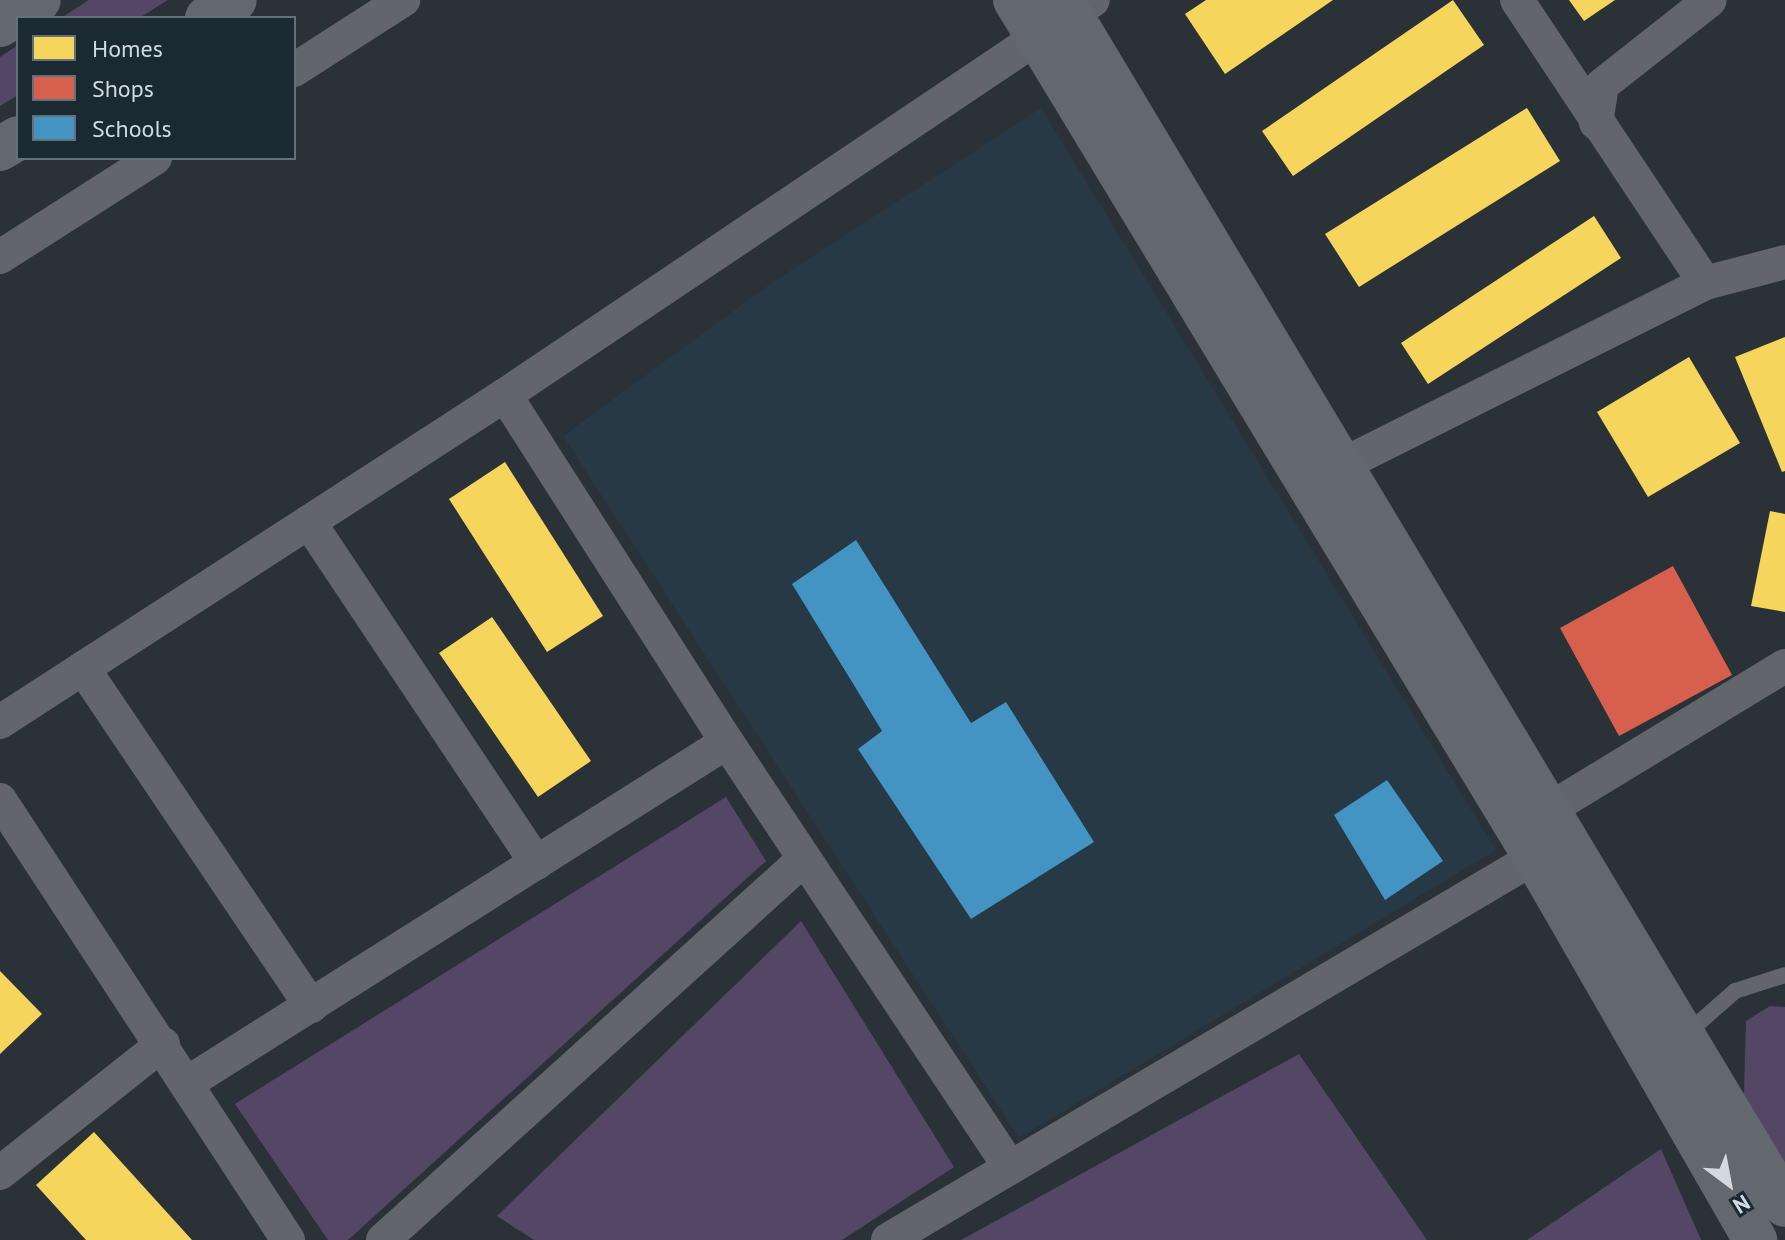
<!DOCTYPE html>
<html>
<head>
<meta charset="utf-8">
<style>
	body { margin:0 }
	#map { position:relative; width:1785px; height:1240px; overflow:hidden; background:#2a3237; font-family:"PT Sans",sans-serif }
	div>[style] { position:absolute }
	[style*='--x'] { left:calc(var(--x)*1px); top:calc(var(--y)*1px); width:calc(var(--w)*1px); rotate:calc(var(--a)*1deg) }
	.built>* { inset:0; background:#263945 }
	.green>* { inset:0; background:#544766 }
	.homes>* { inset:0; background:#f6d55c }
	.shops>* { inset:0; background:#d6604d }
	.schools>* { inset:0; background:#4393c3 }
	.lane>* { height:16px; margin:-8px; padding:0 8px; transform-origin:8px; border-radius:8px; background:#62656b }
	.street>* { height:34px; margin:-17px; padding:0 17px; transform-origin:17px; border-radius:17px; background:#62656b }
	.secondary>* { height:44px; margin:-22px; padding:0 22px; transform-origin:22px; border-radius:22px; background:#63676e }
	span { translate:-50% -50%; white-space:nowrap; text-align:center; line-height:1.15; -webkit-text-stroke:8px #1b2932; paint-order:stroke }
	.legend { position:absolute; left:16px; top:16px; width:280px; height:144px; box-sizing:border-box; background:#1b2932; border:2px solid #647078; margin:0; padding:10px 14px; list-style:none; font-size:24px; color:#d1dae0 }
	.legend li { display:flex; align-items:center; gap:16px; height:40px }
	.legend b { width:40px; border:2px solid #647078 }
	.north { position:absolute; left:1689px; top:1144px; width:80px; height:80px; -webkit-text-stroke:6px #1b2932; paint-order:stroke; rotate:148deg; font-size:22px; font-weight:700; line-height:32px; text-align:center; color:#d1dae0 }
	.north::after { content:''; display:block; margin:auto; width:28px; height:36px; background:#d1dae0; clip-path:polygon(50% 0,100% 100%,50% 72%,0 100%) }
</style>
</head>
<body>
<div id="map">
	<div class="built">
		<div style="clip-path:polygon(1041px 108px,1496px 850px,1019px 1138px,563px 436px,773px 282px)"></div>
	</div>
	<div class="green">
		<div style="clip-path:polygon(89px 0,168px 0,139px 18px,61px 18px)"></div>
		<div style="clip-path:polygon(18px 45px,18px 95px,0 106px,0 57px)"></div>
		<div style="clip-path:polygon(726px 797px,766px 861px,348px 1240px,328px 1240px,235px 1104px)"></div>
		<div style="clip-path:polygon(801px 921px,954px 1167px,842px 1240px,534px 1240px,497px 1216px)"></div>
		<div style="clip-path:polygon(1770px 1006px,1785px 1007px,1785px 1166px,1744px 1094px,1746px 1021px)"></div>
		<div style="clip-path:polygon(1299px 1054px,1427px 1240px,961px 1240px)"></div>
		<div style="clip-path:polygon(1661px 1149px,1701px 1240px,1527px 1240px)"></div>
	</div>
	<div class="homes">
		<div style="clip-path:polygon(1206px 0,1333px 0,1225px 74px,1185px 14px)"></div>
		<div style="clip-path:polygon(1453px 0,1484px 45px,1293px 176px,1262px 131px)"></div>
		<div style="clip-path:polygon(1569px 0,1615px 0,1584px 21px)"></div>
		<div style="clip-path:polygon(1527px 108px,1560px 161px,1359px 287px,1325px 234px)"></div>
		<div style="clip-path:polygon(1594px 216px,1621px 258px,1428px 384px,1401px 343px)"></div>
		<div style="clip-path:polygon(1785px 337px,1785px 471px,1782px 472px,1735px 357px)"></div>
		<div style="clip-path:polygon(1689px 357px,1740px 443px,1648px 497px,1597px 412px)"></div>
		<div style="clip-path:polygon(505px 462px,603px 616px,547px 652px,449px 499px)"></div>
		<div style="clip-path:polygon(1770px 511px,1785px 514px,1785px 612px,1751px 606px)"></div>
		<div style="clip-path:polygon(492px 617px,591px 761px,538px 797px,439px 653px)"></div>
		<div style="clip-path:polygon(0 971px,42px 1014px,0 1054px)"></div>
		<div style="clip-path:polygon(94px 1132px,192px 1240px,86px 1240px,36px 1185px)"></div>
	</div>
	<div class="shops">
		<div style="clip-path:polygon(1673px 566px,1732px 675px,1619px 736px,1560px 628px)"></div>
	</div>
	<div class="schools">
		<div style="clip-path:polygon(856px 540px,971px 723px,1006px 702px,1094px 842px,971px 919px,858px 749px,882px 731px,792px 584px)"></div>
		<div style="clip-path:polygon(1387px 780px,1443px 861px,1385px 900px,1334px 815px)"></div>
	</div>
	<div class="lane">
		<div style="--x:1685;--y:1035;--w:67;--a:-41.3"></div>
		<div style="--x:1735;--y:991;--w:52;--a:-17.7"></div>
	</div>
	<div class="street">
		<div style="--x:1517;--y:0;--w:340;--a:56.4"></div>
		<div style="--x:294;--y:70;--w:130;--a:-32.7"></div>
		<div style="--x:1596;--y:123;--w:38;--a:-81"></div>
		<div style="--x:1602;--y:85;--w:137;--a:-38.2"></div>
		<div style="--x:0;--y:257;--w:184;--a:-32.6"></div>
		<div style="--x:505;--y:395;--w:412;--a:57.4"></div>
		<div style="--x:727;--y:742;--w:509;--a:56.37"></div>
		<div style="--x:1340;--y:466;--w:408;--a:-26.6"></div>
		<div style="--x:1705;--y:283;--w:83;--a:-14.7"></div>
		<div style="--x:309;--y:522;--w:410;--a:56.3"></div>
		<div style="--x:83;--y:668;--w:408;--a:56"></div>
		<div style="--x:0;--y:722;--w:602;--a:-32.92"></div>
		<div style="--x:505;--y:395;--w:708;--a:-33.89"></div>
		<div style="--x:0;--y:800;--w:526;--a:56.79"></div>
		<div style="--x:1548;--y:810;--w:277;--a:-31.3"></div>
		<div style="--x:189;--y:1082;--w:636;--a:-32.29"></div>
		<div style="--x:0;--y:1173;--w:208;--a:-38.4"></div>
		<div style="--x:383;--y:1240;--w:568;--a:-42.14"></div>
		<div style="--x:888;--y:1240;--w:752;--a:-30.62"></div>
	</div>
	<div class="secondary">
		<div style="--x:1015;--y:0;--w:1002;--a:58.75"></div>
		<div style="--x:1535;--y:857;--w:442;--a:60.1"></div>
		<div style="--x:1062;--y:0;--w:1405;--a:59.04"></div>
		<div style="--x:207;--y:18;--w:33;--a:-33"></div>
		<div style="--x:0;--y:25;--w:46;--a:-32.7"></div>
		<div style="--x:0;--y:149;--w:21;--a:-31"></div>
	</div>
	<ul class="legend">
	<li><b style="height:22px;background:#f6d55c"></b>Homes</li>
	<li><b style="height:22px;background:#d6604d"></b>Shops</li>
	<li><b style="height:22px;background:#4393c3"></b>Schools</li>
	</ul>
	<div class="north">N</div>
</div>
</body>
</html>
